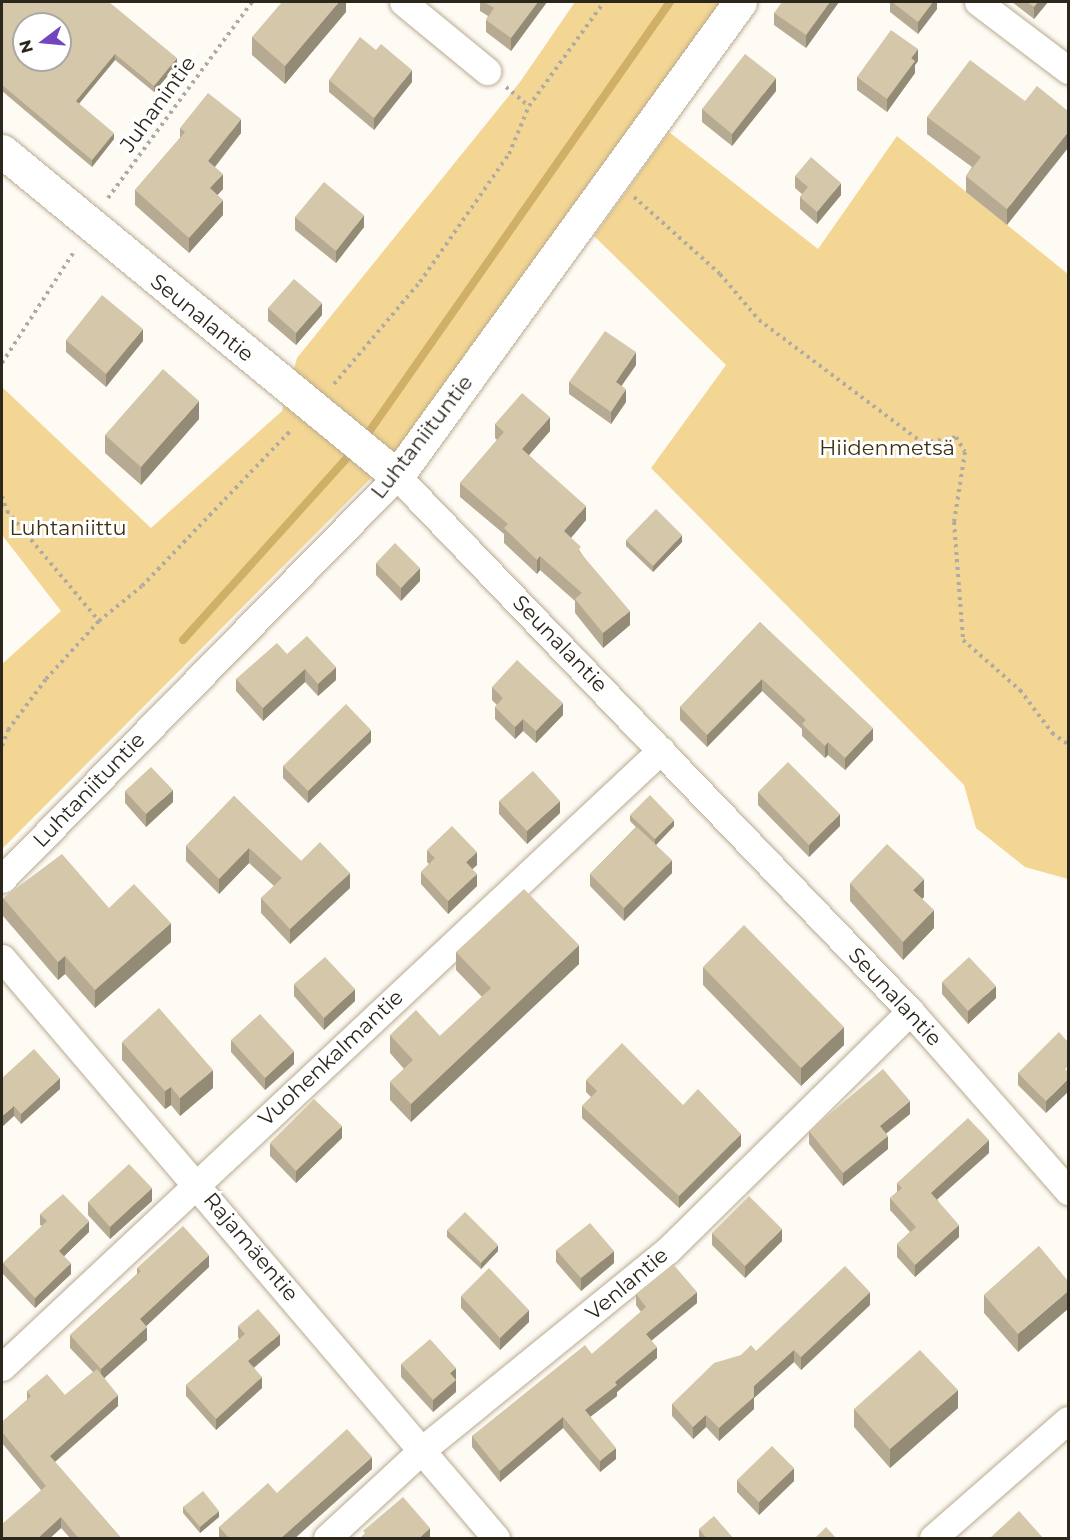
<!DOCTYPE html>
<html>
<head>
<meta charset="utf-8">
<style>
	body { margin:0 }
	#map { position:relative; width:1070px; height:1540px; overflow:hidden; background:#fefbf5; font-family:Montserrat,sans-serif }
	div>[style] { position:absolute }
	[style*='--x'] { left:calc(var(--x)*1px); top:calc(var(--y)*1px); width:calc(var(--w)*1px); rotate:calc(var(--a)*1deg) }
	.green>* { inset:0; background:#f4d694 }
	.stream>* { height:8px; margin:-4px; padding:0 4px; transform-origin:4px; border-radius:4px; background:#d0af66 }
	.path>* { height:4px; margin-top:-2px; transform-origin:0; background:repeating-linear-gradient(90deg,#afaba3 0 3px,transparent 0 7.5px) }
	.roads { filter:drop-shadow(0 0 2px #b8ab8f) drop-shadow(0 0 2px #b8ab8f) }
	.street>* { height:27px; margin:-13.5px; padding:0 13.5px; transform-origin:13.5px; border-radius:13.5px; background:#fff }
	.secondary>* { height:33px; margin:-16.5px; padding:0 16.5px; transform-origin:16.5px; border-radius:16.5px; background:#fff }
	.wall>* { inset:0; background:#b6ab92 }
	.shaded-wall>* { inset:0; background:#948b77 }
	.building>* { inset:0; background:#d4c7aa }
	span { translate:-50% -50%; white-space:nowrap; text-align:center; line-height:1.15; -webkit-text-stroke:6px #fff; paint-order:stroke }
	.street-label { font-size:21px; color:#2c271c }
	.park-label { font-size:21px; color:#3d300f }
	.frame { position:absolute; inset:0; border:3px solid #2c271c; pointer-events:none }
	.north { position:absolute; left:12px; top:12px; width:60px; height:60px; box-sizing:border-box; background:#fff; border:2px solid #aba9a4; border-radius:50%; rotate:254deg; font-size:16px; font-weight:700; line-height:24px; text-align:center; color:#2c271c }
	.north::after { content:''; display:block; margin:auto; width:21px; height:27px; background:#7246be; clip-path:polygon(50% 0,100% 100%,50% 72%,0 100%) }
</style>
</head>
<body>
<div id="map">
	<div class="green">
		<div style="clip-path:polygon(575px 2px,722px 2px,409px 440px,2px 849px,2px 664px,61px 611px,2px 535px,2px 387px,151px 528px,282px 411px,297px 358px,520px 82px)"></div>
		<div style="clip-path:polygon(669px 132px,818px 249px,897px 136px,1068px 274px,1068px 879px,1025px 867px,976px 828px,964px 785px,651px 468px,726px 365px,594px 236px)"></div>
	</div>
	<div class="stream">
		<div style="--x:364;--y:439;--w:533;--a:-55"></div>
		<div style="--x:183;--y:640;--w:257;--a:-48"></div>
	</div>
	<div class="path">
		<div style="--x:506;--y:87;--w:30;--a:40"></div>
		<div style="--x:634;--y:197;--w:115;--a:41.8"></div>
		<div style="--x:720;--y:274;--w:60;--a:49.7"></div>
		<div style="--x:759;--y:320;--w:205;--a:36.9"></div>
		<div style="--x:923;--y:443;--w:34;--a:-10"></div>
		<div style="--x:956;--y:437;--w:17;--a:59"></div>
		<div style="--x:965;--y:452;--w:71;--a:98.9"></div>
		<div style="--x:954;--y:522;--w:118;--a:85.6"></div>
		<div style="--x:963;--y:640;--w:76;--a:41.3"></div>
		<div style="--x:1020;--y:690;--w:54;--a:53.3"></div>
		<div style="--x:1052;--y:733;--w:19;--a:35"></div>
		<div style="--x:108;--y:198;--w:243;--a:-53.7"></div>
		<div style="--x:2;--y:363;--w:135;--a:-57.1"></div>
		<div style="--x:334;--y:384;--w:133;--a:-49.9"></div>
		<div style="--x:420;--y:282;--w:156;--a:-55.2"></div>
		<div style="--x:509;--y:154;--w:52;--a:-67.4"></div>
		<div style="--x:529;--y:106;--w:128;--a:-54.2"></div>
		<div style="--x:2;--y:496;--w:16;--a:72"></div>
		<div style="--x:7;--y:511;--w:143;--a:50.1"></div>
		<div style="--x:2;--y:746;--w:17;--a:-69"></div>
		<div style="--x:8;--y:730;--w:64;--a:-53.3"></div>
		<div style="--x:46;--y:679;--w:79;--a:-47.6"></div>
		<div style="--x:99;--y:621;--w:55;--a:-39.1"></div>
		<div style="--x:142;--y:586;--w:217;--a:-46.3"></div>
	</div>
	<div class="roads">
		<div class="street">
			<div style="--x:403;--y:2;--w:109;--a:39.4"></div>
			<div style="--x:978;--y:2;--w:113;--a:37.1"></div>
			<div style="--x:2;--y:879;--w:564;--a:-45.57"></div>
			<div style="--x:397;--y:476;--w:741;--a:46.2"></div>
			<div style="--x:910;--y:1011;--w:240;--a:48.7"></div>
			<div style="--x:2;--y:958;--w:762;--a:49.58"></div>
			<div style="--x:2;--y:1367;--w:903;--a:-43.11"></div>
			<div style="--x:327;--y:1538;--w:131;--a:-42.8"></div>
			<div style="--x:423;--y:1449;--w:316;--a:-39.1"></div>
			<div style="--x:668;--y:1250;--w:340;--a:-44.6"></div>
			<div style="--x:933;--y:1538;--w:179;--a:-41.2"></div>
		</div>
		<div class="secondary">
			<div style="--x:2;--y:151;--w:512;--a:39.45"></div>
			<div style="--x:397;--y:476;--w:585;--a:-54.11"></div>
		</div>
	</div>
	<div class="wall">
		<div style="clip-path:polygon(2px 2px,177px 65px,154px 92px,115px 60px,79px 104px,114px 139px,92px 167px,2px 91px)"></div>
		<div style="clip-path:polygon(346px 2px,346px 12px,285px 84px,252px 55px,252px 37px)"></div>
		<div style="clip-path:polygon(480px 2px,547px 2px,511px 51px,486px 32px,486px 20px,488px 16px,480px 11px)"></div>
		<div style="clip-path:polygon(839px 2px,806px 48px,774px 25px,774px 13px)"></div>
		<div style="clip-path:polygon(890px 2px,937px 2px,937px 9px,918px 34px,890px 12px)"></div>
		<div style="clip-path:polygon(1012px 2px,1048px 2px,1034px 19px)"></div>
		<div style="clip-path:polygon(918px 61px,915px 65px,915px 73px,887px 112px,857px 90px,857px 77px)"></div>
		<div style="clip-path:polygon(329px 80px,412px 82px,374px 130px,329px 92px)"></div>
		<div style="clip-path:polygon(776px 91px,732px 146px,702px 122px,702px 109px)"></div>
		<div style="clip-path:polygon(1025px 101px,1007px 225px,966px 192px,966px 176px,972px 167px,927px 134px,927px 117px)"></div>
		<div style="clip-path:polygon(180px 128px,241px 133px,214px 167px,223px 189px,217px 195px,223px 215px,189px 253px,135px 205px,135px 190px,180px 138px)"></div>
		<div style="clip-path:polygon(795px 176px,841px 195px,817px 224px,800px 209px,800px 197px,802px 194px,795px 188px)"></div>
		<div style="clip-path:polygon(295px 217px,364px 227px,336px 263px,295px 230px)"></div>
		<div style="clip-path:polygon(268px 308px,322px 315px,296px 345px,268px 321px)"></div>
		<div style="clip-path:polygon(66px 340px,143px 341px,106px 387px,66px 352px)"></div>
		<div style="clip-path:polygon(636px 365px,621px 386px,626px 402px,611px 424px,569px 394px,569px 382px)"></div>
		<div style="clip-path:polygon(199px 419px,141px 485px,105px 453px,105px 435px)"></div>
		<div style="clip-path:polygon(495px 424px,550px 431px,529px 455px,586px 520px,571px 538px,630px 625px,603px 648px,575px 613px,575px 601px,540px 570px,537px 574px,504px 543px,504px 534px,460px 497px,460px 483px,497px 440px,495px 438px)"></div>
		<div style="clip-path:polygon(626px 540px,682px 542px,653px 572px,626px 546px)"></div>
		<div style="clip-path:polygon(376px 563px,420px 581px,401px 601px,376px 575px)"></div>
		<div style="clip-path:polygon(760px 622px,873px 740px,845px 770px,828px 755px,825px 758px,802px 736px,802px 729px,762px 691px,707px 747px,680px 720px,680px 707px)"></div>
		<div style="clip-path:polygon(287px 654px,336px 680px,318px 696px,305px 682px,263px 721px,236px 691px,236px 679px)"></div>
		<div style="clip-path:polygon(492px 687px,563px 715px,536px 743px,523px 731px,515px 739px,495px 719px,495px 707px,497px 705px,492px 700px)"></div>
		<div style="clip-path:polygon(371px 742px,308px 803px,283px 778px,283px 766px)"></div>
		<div style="clip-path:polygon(125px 791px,173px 802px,146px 827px,125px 803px)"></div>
		<div style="clip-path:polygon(758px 792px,840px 826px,809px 857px,758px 805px)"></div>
		<div style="clip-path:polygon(234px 796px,301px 861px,350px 888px,290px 944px,261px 913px,261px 898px,274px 886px,249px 863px,219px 894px,186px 861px,186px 846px)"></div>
		<div style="clip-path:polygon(499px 801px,560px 813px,527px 844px,499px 814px)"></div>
		<div style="clip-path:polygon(630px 815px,674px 826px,656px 845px,672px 873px,624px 921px,590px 886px,590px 874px,636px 827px,630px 821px)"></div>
		<div style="clip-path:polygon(427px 850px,477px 865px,472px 869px,477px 886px,448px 914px,421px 884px,421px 872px,429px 864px,427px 862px)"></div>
		<div style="clip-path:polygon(850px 883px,924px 897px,922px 898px,934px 928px,903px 960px,850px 901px)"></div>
		<div style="clip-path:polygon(3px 898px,109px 908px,171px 942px,95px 1008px,65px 974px,58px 980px,3px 916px)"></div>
		<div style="clip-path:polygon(456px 952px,579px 964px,411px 1122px,390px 1100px,390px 1082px,404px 1069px,390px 1053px,390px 1035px,440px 1036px,482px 997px,456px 970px)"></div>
		<div style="clip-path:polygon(703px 967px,844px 1045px,801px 1086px,703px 985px)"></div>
		<div style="clip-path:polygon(942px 982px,996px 998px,968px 1024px,942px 994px)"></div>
		<div style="clip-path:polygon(294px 984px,355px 1001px,324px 1030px,294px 996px)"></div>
		<div style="clip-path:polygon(231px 1040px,294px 1064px,265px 1090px,231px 1052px)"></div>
		<div style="clip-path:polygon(122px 1042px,213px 1088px,180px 1116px,171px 1105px,165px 1109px,122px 1060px)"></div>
		<div style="clip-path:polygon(1068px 1042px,1046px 1113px,1018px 1085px,1018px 1073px)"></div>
		<div style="clip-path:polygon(2px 1078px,60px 1089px,21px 1124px,14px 1116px)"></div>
		<div style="clip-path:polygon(586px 1080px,683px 1105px,741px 1146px,679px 1208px,582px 1118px,582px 1106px,591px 1097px,586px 1092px)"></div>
		<div style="clip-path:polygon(910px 1114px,886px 1134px,888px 1149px,843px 1186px,809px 1144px,809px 1131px)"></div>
		<div style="clip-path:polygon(342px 1138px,296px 1183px,270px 1156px,270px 1143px)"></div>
		<div style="clip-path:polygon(989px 1153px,937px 1199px,959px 1237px,915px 1277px,897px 1257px,897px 1244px,910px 1232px,890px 1210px,890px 1198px,897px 1192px,897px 1183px)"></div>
		<div style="clip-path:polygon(152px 1201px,110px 1239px,88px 1215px,88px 1202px)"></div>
		<div style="clip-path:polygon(40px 1214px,89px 1232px,64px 1256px,71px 1274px,35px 1308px,3px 1274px,3px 1263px,42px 1226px,40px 1225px)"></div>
		<div style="clip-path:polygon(447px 1230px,498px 1251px,481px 1269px,447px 1237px)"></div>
		<div style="clip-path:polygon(712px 1233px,782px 1241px,745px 1278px,712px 1245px)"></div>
		<div style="clip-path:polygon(1039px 1246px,1018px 1352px,984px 1313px,984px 1295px)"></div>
		<div style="clip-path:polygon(556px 1250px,614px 1263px,581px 1291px,556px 1262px)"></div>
		<div style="clip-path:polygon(209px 1267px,146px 1326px,147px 1340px,104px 1378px,118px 1406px,55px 1462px,122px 1539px,71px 1539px,61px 1528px,49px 1539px,2px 1539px,41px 1490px,2px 1443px,2px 1422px,27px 1400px,27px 1391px,65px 1395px,93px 1372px,70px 1348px,70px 1335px,137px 1274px,137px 1268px)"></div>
		<div style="clip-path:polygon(636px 1294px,697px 1303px,651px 1341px,657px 1358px,617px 1392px,617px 1396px,590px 1417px,616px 1459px,600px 1472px,563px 1428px,500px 1482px,472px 1447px,472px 1436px,592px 1354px,641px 1312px,636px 1305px)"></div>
		<div style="clip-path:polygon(461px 1296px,529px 1322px,500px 1350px,461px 1308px)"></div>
		<div style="clip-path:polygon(870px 1305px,801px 1370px,794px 1362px,754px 1398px,754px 1409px,719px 1441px,706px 1427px,693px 1439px,672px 1416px,672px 1404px,756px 1351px)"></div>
		<div style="clip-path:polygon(238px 1326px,280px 1345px,254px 1368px,262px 1388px,216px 1430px,186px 1396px,186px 1385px,239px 1339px,238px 1337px)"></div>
		<div style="clip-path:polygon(401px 1364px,456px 1392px,433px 1412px,401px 1377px)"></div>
		<div style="clip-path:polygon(958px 1408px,890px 1468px,854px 1427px,854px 1409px)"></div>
		<div style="clip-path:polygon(372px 1469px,294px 1539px,219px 1539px,219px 1527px,277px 1493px)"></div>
		<div style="clip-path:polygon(737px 1480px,794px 1481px,759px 1515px,737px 1492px)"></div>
		<div style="clip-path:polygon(183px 1507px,219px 1517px,200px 1533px,183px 1513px)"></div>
		<div style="clip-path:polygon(699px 1529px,734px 1539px,699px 1539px)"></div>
	</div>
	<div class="shaded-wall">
		<div style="clip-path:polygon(339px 2px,346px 2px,346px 12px,285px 84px,285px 66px)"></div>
		<div style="clip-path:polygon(538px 2px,547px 2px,511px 51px,511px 38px)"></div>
		<div style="clip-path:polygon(830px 2px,839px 2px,806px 48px,806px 35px)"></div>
		<div style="clip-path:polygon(933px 2px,937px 2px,937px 9px,918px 34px,918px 22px)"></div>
		<div style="clip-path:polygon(1038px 2px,1048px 2px,1034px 19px,1034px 7px)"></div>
		<div style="clip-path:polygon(918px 49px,918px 61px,915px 65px,915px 73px,887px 112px,887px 99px,911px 58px)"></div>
		<div style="clip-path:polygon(115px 54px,115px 60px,76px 107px,76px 101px)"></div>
		<div style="clip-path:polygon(177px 58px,177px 65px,154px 92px,154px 86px)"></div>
		<div style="clip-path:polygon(412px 70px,412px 82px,374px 130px,374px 118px)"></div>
		<div style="clip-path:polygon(776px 78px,776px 91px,732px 146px,732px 134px)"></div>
		<div style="clip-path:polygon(241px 119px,241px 133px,208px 176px,208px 161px)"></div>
		<div style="clip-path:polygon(1068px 132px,1068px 148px,1007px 225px,1007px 209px)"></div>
		<div style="clip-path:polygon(114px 133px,114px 139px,92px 167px,92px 160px)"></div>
		<div style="clip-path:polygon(223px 174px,223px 189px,210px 203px,210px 188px)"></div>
		<div style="clip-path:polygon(841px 183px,841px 195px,817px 224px,817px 212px)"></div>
		<div style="clip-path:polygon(223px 200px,223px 215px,189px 253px,189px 238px)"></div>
		<div style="clip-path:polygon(364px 215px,364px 227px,336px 263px,336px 251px)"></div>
		<div style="clip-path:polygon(322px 303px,322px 315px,296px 345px,296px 333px)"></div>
		<div style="clip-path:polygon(143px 329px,143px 341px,106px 387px,106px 374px)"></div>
		<div style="clip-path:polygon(636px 352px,636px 365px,616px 394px,616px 382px)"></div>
		<div style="clip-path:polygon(626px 389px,626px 402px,611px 424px,611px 412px)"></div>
		<div style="clip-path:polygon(199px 401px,199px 419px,141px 485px,141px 467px)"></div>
		<div style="clip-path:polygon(550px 417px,550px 431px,522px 463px,522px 449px)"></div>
		<div style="clip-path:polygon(586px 506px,586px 520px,564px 546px,564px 531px)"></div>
		<div style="clip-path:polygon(682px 535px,682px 542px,653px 572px,653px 566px)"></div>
		<div style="clip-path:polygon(540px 556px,540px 570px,537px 574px,537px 560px)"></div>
		<div style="clip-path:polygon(420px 568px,420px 581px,401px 601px,401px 588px)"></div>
		<div style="clip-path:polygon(630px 611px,630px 625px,603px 648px,603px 633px)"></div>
		<div style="clip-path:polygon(336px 667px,336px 680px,318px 696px,318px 684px)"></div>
		<div style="clip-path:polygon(305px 669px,305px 682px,263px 721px,263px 708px)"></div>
		<div style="clip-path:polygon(762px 679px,762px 691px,707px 747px,707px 735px)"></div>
		<div style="clip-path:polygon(563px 703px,563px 715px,536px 743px,536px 731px)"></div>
		<div style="clip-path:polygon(523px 719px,523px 731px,515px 739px,515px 727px)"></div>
		<div style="clip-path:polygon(873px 728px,873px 740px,845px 770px,845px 758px)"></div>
		<div style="clip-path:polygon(371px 730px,371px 742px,308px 803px,308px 791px)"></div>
		<div style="clip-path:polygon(828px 742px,828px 755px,825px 758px,825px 746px)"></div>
		<div style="clip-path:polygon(173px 790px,173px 802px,146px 827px,146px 814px)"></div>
		<div style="clip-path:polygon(560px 801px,560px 813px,527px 844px,527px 831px)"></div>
		<div style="clip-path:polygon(840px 814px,840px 826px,809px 857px,809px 845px)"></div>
		<div style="clip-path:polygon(674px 820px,674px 826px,655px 846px,655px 839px)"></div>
		<div style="clip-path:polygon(249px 848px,249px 863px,219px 894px,219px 879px)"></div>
		<div style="clip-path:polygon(477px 852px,477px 865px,466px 875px,466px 862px)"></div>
		<div style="clip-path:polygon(672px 860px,672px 873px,624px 921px,624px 908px)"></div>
		<div style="clip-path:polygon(350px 873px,350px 888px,290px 944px,290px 929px)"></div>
		<div style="clip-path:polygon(477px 874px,477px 886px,448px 914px,448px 901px)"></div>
		<div style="clip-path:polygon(924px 879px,924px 897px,913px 908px,913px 890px)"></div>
		<div style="clip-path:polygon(934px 910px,934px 928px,903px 960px,903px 942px)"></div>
		<div style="clip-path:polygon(171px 923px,171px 942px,95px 1008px,95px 990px)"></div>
		<div style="clip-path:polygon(579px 945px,579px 964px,411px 1122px,411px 1104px)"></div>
		<div style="clip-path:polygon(65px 956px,65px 974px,58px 980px,58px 962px)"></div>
		<div style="clip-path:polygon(996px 986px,996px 998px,968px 1024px,968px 1011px)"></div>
		<div style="clip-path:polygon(355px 989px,355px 1001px,324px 1030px,324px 1018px)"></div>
		<div style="clip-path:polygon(844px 1027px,844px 1045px,801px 1086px,801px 1068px)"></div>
		<div style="clip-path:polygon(294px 1051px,294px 1064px,265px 1090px,265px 1078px)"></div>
		<div style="clip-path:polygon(213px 1070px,213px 1088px,180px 1116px,180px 1098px)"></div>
		<div style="clip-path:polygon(60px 1078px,60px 1089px,21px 1124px,21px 1114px)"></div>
		<div style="clip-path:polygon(1068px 1079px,1068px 1092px,1046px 1113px,1046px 1101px)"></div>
		<div style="clip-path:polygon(171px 1087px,171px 1105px,165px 1109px,165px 1091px)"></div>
		<div style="clip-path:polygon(910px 1101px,910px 1114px,880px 1138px,880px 1126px)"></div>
		<div style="clip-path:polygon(14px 1106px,14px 1116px,2px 1127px,2px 1116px)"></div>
		<div style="clip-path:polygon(342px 1126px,342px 1138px,296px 1183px,296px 1171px)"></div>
		<div style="clip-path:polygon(741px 1134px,741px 1146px,679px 1208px,679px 1196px)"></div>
		<div style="clip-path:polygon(888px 1136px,888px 1149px,843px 1186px,843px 1173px)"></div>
		<div style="clip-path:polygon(989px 1140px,989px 1153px,931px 1205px,931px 1193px)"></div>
		<div style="clip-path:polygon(152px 1188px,152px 1201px,110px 1239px,110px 1227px)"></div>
		<div style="clip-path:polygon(89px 1221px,89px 1232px,59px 1261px,59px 1251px)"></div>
		<div style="clip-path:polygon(959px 1225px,959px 1237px,915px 1277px,915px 1265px)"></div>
		<div style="clip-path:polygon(782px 1229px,782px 1241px,745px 1278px,745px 1266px)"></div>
		<div style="clip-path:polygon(498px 1245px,498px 1251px,481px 1269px,481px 1263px)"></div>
		<div style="clip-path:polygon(614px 1251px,614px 1263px,581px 1291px,581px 1278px)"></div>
		<div style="clip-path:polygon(209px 1255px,209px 1267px,140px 1332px,140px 1319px)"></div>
		<div style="clip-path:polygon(71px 1263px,71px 1274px,35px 1308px,35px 1298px)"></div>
		<div style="clip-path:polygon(1068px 1291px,1068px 1309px,1018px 1352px,1018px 1334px)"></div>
		<div style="clip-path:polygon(697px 1292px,697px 1303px,646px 1345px,646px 1334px)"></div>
		<div style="clip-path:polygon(870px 1292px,870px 1305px,801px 1370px,801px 1357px)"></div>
		<div style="clip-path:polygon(529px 1310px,529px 1322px,500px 1350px,500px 1338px)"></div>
		<div style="clip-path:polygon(147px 1327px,147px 1340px,101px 1381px,101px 1369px)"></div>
		<div style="clip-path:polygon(280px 1334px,280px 1345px,248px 1372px,248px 1361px)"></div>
		<div style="clip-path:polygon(657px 1347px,657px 1358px,617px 1392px,617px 1396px,585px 1421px,585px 1410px,615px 1382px)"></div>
		<div style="clip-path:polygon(794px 1350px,794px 1362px,754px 1398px,754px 1409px,719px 1441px,719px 1428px,754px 1386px)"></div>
		<div style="clip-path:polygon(456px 1368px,456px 1392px,433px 1412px,433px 1400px,450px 1373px)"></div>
		<div style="clip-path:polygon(262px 1377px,262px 1388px,216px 1430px,216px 1419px)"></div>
		<div style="clip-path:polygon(958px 1390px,958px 1408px,890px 1468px,890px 1449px)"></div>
		<div style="clip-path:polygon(118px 1395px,118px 1406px,50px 1466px,50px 1456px)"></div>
		<div style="clip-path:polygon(706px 1415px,706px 1427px,693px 1439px,693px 1427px)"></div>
		<div style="clip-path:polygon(563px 1417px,563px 1428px,500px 1482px,500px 1471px)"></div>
		<div style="clip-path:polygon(616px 1448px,616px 1459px,600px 1472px,600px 1461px)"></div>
		<div style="clip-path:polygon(372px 1457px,372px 1469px,294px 1539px,280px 1539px)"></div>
		<div style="clip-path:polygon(794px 1468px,794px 1481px,759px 1515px,759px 1502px)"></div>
		<div style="clip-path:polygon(219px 1511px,219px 1517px,200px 1533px,200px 1527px)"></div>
		<div style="clip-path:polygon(61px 1517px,61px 1528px,49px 1539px,37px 1539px)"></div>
		<div style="clip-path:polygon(430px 1528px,430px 1539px,418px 1539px)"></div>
	</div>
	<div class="building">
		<div style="clip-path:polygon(evenodd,2px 2px,109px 2px,177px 58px,154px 86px,115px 54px,76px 101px,114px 133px,92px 160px,2px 85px,2px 2px,24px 24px,60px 24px,60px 60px,24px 60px,24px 24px)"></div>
		<div style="clip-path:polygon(282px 2px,339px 2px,285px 66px,252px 37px)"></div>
		<div style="clip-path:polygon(484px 2px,538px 2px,511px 38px,486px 20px,494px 8px)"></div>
		<div style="clip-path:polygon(782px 2px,830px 2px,806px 35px,774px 13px)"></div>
		<div style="clip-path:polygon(892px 2px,933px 2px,918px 22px)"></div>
		<div style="clip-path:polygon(1027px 2px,1038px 2px,1034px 7px)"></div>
		<div style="clip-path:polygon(891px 30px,918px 49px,911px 58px,915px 61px,887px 99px,857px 77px)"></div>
		<div style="clip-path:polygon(360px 37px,376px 50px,381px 44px,412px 70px,374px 118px,329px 80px)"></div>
		<div style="clip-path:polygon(745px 54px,776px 78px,732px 134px,702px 109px)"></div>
		<div style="clip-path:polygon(970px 60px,1025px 101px,1037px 86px,1068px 111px,1068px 132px,1007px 209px,966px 176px,981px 157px,927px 117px)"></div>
		<div style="clip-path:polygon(208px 93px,241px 119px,208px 161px,223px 174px,210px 188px,223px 200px,189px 238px,135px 190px,185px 132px,180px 128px)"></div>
		<div style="clip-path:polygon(811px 157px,841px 183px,817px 212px,800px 197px,808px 187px,795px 176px)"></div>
		<div style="clip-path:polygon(324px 182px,364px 215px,336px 251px,295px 217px)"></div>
		<div style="clip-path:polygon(294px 279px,322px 303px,296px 333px,268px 308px)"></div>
		<div style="clip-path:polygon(102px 295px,143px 329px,106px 374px,66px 340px)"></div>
		<div style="clip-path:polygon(605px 331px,636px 352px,616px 382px,626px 389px,611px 412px,569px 382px)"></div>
		<div style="clip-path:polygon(163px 369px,199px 401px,141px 467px,105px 435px)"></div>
		<div style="clip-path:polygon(522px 393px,550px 417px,522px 449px,586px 506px,564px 531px,581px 547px,578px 550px,630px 611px,603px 633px,575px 599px,582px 593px,540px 556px,537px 560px,504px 528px,508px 524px,460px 483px,504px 432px,495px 424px)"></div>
		<div style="clip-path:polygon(656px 509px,682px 535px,653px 566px,626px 540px)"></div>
		<div style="clip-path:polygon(395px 543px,420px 568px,401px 588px,376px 563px)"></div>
		<div style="clip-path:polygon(760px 622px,873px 728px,845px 758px,828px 742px,825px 746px,802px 724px,806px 720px,762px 679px,707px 735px,680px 707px)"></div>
		<div style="clip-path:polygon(307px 636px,336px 667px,318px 684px,305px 669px,263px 708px,236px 679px,277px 643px,287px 654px)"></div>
		<div style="clip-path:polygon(517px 660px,563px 703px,536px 731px,523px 719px,515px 727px,495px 707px,503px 698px,492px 687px)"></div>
		<div style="clip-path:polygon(346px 704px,371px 730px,308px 791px,283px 766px)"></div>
		<div style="clip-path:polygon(788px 762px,840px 814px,809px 845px,758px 792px)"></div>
		<div style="clip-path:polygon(151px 767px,173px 790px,146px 814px,125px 791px)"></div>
		<div style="clip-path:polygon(533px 771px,560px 801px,527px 831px,499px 801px)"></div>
		<div style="clip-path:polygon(650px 795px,674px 820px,655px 839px,630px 815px)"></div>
		<div style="clip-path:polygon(234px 796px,301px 861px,320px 842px,350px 873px,290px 929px,261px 898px,282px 878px,249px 848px,219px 879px,186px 846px)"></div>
		<div style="clip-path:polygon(452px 826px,477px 852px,466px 862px,477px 874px,448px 901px,421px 872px,435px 858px,427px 850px)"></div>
		<div style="clip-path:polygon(637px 827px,672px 860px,624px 908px,590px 874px)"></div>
		<div style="clip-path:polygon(887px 844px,924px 879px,913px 890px,934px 910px,903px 942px,850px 883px)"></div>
		<div style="clip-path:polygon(62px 854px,109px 908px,134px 884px,171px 923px,95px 990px,65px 956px,58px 962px,3px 898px)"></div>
		<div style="clip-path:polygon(524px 889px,579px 945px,411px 1104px,390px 1082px,413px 1060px,390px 1035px,416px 1010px,440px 1036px,491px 988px,456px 952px)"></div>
		<div style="clip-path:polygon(744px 925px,844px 1027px,801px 1068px,703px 967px)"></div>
		<div style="clip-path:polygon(325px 957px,355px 989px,324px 1018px,294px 984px)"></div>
		<div style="clip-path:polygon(969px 957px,996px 986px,968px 1011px,942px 982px)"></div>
		<div style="clip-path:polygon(159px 1008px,213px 1070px,180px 1098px,171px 1087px,165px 1091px,122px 1042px)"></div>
		<div style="clip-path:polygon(260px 1014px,294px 1051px,265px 1078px,231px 1040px)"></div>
		<div style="clip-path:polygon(1059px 1032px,1068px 1042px,1068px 1066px,1065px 1069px,1068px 1072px,1068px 1079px,1046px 1101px,1018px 1073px)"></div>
		<div style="clip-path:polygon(622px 1043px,683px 1105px,698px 1089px,741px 1134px,679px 1196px,582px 1106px,597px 1091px,586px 1080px)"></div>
		<div style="clip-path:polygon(34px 1049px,60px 1078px,21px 1114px,14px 1106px,2px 1116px,2px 1078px)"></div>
		<div style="clip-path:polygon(883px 1069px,910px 1101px,880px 1126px,888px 1136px,843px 1173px,809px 1131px)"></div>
		<div style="clip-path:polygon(314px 1099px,342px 1126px,296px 1171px,270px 1143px)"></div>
		<div style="clip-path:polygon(968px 1118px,989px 1140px,931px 1193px,959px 1225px,915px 1265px,897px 1244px,916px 1227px,890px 1198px,902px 1188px,897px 1183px)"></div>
		<div style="clip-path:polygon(129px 1164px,152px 1188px,110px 1227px,88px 1202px)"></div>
		<div style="clip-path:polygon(63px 1194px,89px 1221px,59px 1251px,71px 1263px,35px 1298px,3px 1263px,47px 1221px,40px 1214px)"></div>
		<div style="clip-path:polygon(749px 1196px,782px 1229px,745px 1266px,712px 1233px)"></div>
		<div style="clip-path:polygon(465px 1212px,498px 1245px,481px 1263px,447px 1230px)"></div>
		<div style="clip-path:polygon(590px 1223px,614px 1251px,581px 1278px,556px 1250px)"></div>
		<div style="clip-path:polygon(183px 1226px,209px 1255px,140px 1319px,147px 1327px,101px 1369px,70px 1335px,141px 1271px,137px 1268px)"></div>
		<div style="clip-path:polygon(1039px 1246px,1068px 1281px,1068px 1291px,1018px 1334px,984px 1295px)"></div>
		<div style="clip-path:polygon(673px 1264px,697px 1292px,646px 1334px,657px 1347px,615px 1382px,617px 1385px,585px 1410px,616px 1448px,600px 1461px,563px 1417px,500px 1471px,472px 1436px,585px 1345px,592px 1354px,646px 1307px,636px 1294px)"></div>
		<div style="clip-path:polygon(845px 1266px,870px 1292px,801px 1357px,794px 1350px,754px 1386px,754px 1397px,719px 1428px,706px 1415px,693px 1427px,672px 1404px,714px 1363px,741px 1355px,751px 1345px,756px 1351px)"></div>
		<div style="clip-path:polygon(489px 1268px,529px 1310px,500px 1338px,461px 1296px)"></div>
		<div style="clip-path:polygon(258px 1309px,280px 1334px,248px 1361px,262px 1377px,216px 1419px,186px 1385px,245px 1334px,238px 1326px)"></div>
		<div style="clip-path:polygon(430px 1339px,456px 1368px,450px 1373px,456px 1380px,433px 1400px,401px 1364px)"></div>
		<div style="clip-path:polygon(920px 1350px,958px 1390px,890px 1449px,854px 1409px)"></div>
		<div style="clip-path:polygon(97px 1369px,118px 1395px,50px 1456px,122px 1539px,79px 1539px,61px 1517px,37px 1539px,2px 1539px,2px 1524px,46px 1486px,2px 1432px,2px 1422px,31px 1396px,27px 1391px,47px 1374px,65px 1395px)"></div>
		<div style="clip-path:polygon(347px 1429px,372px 1457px,280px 1539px,230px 1539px,219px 1527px,268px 1483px,277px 1493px)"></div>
		<div style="clip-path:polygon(772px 1446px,794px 1468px,759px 1502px,737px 1480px)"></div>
		<div style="clip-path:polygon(203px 1491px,219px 1511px,200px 1527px,183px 1507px)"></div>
		<div style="clip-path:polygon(403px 1497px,430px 1528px,418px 1539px,359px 1539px,365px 1533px,363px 1531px)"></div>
		<div style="clip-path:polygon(1019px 1511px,1044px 1539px,989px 1539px)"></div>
		<div style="clip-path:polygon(714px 1516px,734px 1539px,707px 1539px,699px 1529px)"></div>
		<div style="clip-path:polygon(826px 1527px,837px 1539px,814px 1539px)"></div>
	</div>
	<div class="street-label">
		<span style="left:158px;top:104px;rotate:-54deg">Juhanintie</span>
		<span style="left:202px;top:318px;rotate:39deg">Seunalantie</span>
		<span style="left:422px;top:437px;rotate:-52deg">Luhtaniituntie</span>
		<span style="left:560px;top:644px;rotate:46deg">Seunalantie</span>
		<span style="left:89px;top:790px;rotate:-46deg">Luhtaniituntie</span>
		<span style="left:895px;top:997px;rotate:47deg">Seunalantie</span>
		<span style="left:331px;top:1058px;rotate:-43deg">Vuohenkalmantie</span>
		<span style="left:251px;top:1247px;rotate:50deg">Rajamäentie</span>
		<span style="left:627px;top:1284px;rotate:-40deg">Venlantie</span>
	</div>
	<div class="park-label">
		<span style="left:887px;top:448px">Hiidenmetsä</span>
		<span style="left:68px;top:528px">Luhtaniittu</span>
	</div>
	<div class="frame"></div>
	<div class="north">N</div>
</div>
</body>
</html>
